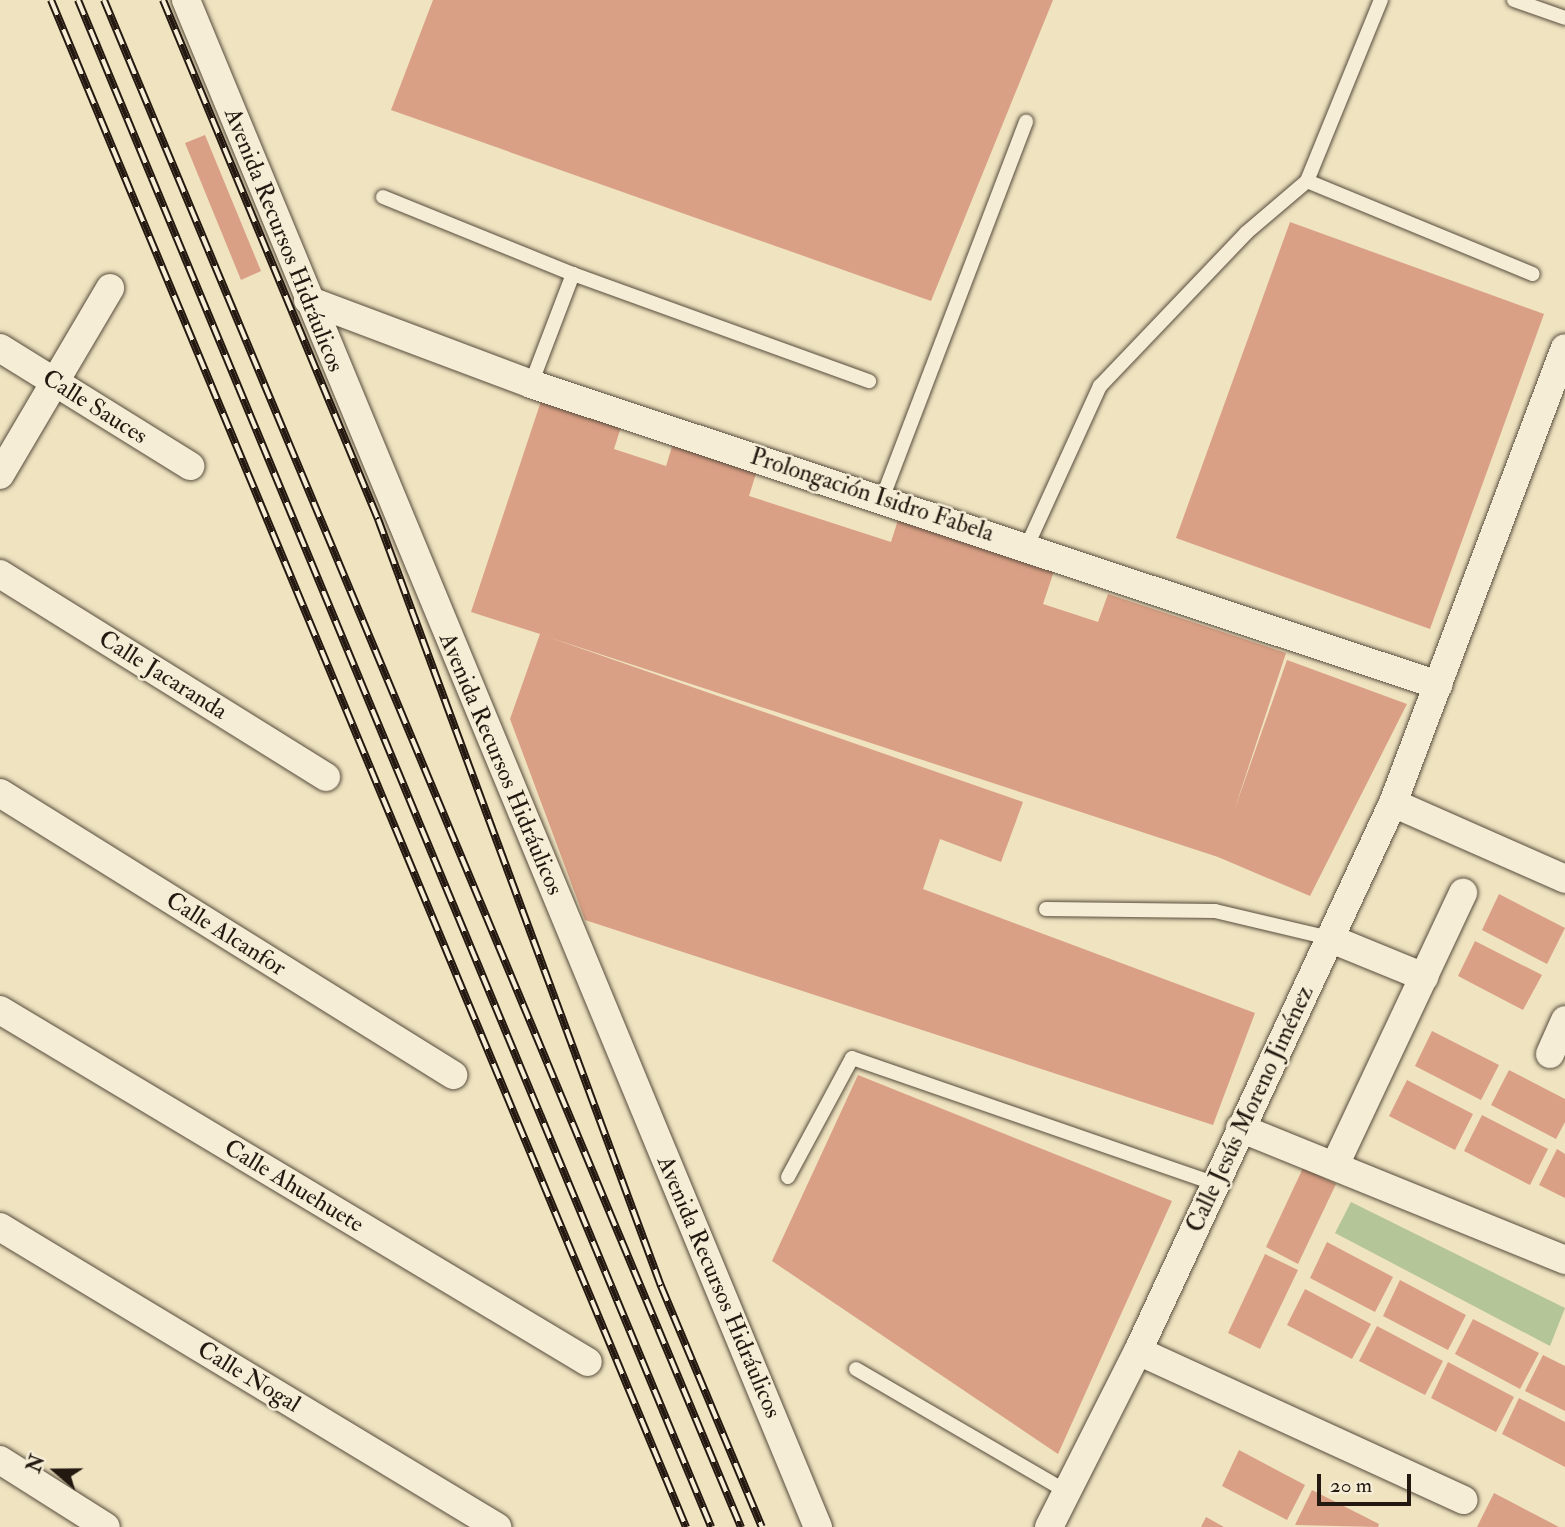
<!DOCTYPE html>
<html>
<head>
<meta charset="utf-8">
<style>
	body { margin:0 }
	#map { position:relative; width:1565px; height:1527px; overflow:hidden; background:#efe3c0; font-family:"IM FELL Double Pica",serif }
	div>[style] { position:absolute }
	[style*='--x'] { left:calc(var(--x)*1px); top:calc(var(--y)*1px); width:calc(var(--w)*1px); rotate:calc(var(--a)*1deg) }
	.green>* { inset:0; background:#b4c597 }
	.building>* { inset:0; background:#daa085 }
	.roads { filter:drop-shadow(0 0 2px #574c3c) drop-shadow(0 0 2px #574c3c) }
	.lane>* { height:14px; margin:-7px; padding:0 7px; transform-origin:7px; border-radius:7px; background:#f5edd6 }
	.street>* { height:28px; margin:-14px; padding:0 14px; transform-origin:14px; border-radius:14px; background:#f5edd6 }
	.rail>* { height:8px; margin-top:-4px; transform-origin:0; background:repeating-linear-gradient(90deg,#f5edd6 0 16px,#241910 0 32px); box-sizing:border-box; border-block:2px solid #241910 }
	span { translate:-50% -50%; white-space:nowrap; text-align:center; line-height:1.15; -webkit-text-stroke:5px #f5edd6; paint-order:stroke }
	.street-label { font-size:24px; color:#241910 }
	.north { position:absolute; left:21px; top:1436px; width:70px; height:70px; -webkit-text-stroke:5px #f5edd6; paint-order:stroke; rotate:290deg; font-size:19px; font-weight:700; line-height:28px; text-align:center; color:#241910 }
	.north::after { content:''; display:block; margin:auto; width:24px; height:32px; background:#241910; clip-path:polygon(50% 0,100% 100%,50% 72%,0 100%) }
	.scale { position:absolute; left:1317px; top:1474px; width:94px; height:32px; box-sizing:border-box; border:4px solid #241910; border-top:0; padding-left:9px; font-size:21px; line-height:24px; white-space:nowrap; color:#241910; -webkit-text-stroke:5px #f5edd6; paint-order:stroke }
</style>
</head>
<body>
<div id="map">
	<div class="green">
		<div style="clip-path:polygon(1351px 1202px,1565px 1308px,1550px 1346px,1335px 1233px)"></div>
	</div>
	<div class="building">
		<div style="clip-path:polygon(433px 0,1053px 0,931px 301px,391px 110px)"></div>
		<div style="clip-path:polygon(205px 135px,261px 271px,241px 280px,185px 143px)"></div>
		<div style="clip-path:polygon(1290px 222px,1544px 314px,1430px 629px,1176px 538px)"></div>
		<div style="clip-path:polygon(542px 398px,622px 424px,614px 449px,666px 466px,675px 437px,759px 464px,749px 496px,891px 542px,898px 520px,1054px 571px,1043px 604px,1098px 622px,1108px 594px,1286px 653px,1234px 811px,1287px 660px,1407px 704px,1310px 896px,1218px 857px,548px 637px,1023px 802px,1001px 862px,940px 839px,923px 889px,1255px 1013px,1213px 1125px,585px 920px,510px 719px,540px 634px,471px 612px)"></div>
		<div style="clip-path:polygon(1499px 894px,1565px 928px,1547px 964px,1482px 930px)"></div>
		<div style="clip-path:polygon(1475px 941px,1542px 975px,1523px 1010px,1458px 976px)"></div>
		<div style="clip-path:polygon(1432px 1031px,1499px 1065px,1481px 1100px,1415px 1066px)"></div>
		<div style="clip-path:polygon(1509px 1070px,1565px 1099px,1565px 1122px,1556px 1139px,1491px 1105px)"></div>
		<div style="clip-path:polygon(858px 1075px,1172px 1201px,1058px 1454px,772px 1261px)"></div>
		<div style="clip-path:polygon(1407px 1080px,1473px 1114px,1455px 1150px,1389px 1116px)"></div>
		<div style="clip-path:polygon(1482px 1115px,1548px 1149px,1530px 1185px,1464px 1151px)"></div>
		<div style="clip-path:polygon(1557px 1149px,1565px 1154px,1565px 1198px,1539px 1185px)"></div>
		<div style="clip-path:polygon(1303px 1168px,1336px 1184px,1298px 1264px,1266px 1247px)"></div>
		<div style="clip-path:polygon(1327px 1242px,1393px 1277px,1375px 1312px,1310px 1278px)"></div>
		<div style="clip-path:polygon(1265px 1254px,1298px 1270px,1260px 1349px,1228px 1333px)"></div>
		<div style="clip-path:polygon(1400px 1280px,1466px 1315px,1448px 1350px,1383px 1316px)"></div>
		<div style="clip-path:polygon(1305px 1289px,1371px 1324px,1352px 1359px,1287px 1325px)"></div>
		<div style="clip-path:polygon(1473px 1319px,1539px 1353px,1520px 1389px,1455px 1354px)"></div>
		<div style="clip-path:polygon(1377px 1326px,1443px 1361px,1425px 1395px,1359px 1361px)"></div>
		<div style="clip-path:polygon(1543px 1355px,1565px 1366px,1565px 1411px,1525px 1391px)"></div>
		<div style="clip-path:polygon(1448px 1362px,1514px 1397px,1496px 1432px,1431px 1398px)"></div>
		<div style="clip-path:polygon(1519px 1398px,1565px 1422px,1565px 1467px,1502px 1434px)"></div>
		<div style="clip-path:polygon(1239px 1450px,1305px 1485px,1287px 1520px,1222px 1486px)"></div>
		<div style="clip-path:polygon(1312px 1490px,1379px 1524px,1378px 1527px,1295px 1525px)"></div>
		<div style="clip-path:polygon(1494px 1493px,1559px 1527px,1477px 1527px)"></div>
		<div style="clip-path:polygon(1206px 1517px,1224px 1527px,1201px 1527px)"></div>
	</div>
	<div class="roads">
		<div class="lane">
			<div style="--x:1514;--y:0;--w:54;--a:19.4"></div>
			<div style="--x:1307;--y:181;--w:196;--a:-67.8"></div>
			<div style="--x:383;--y:197;--w:205;--a:22.1"></div>
			<div style="--x:573;--y:274;--w:315;--a:19.9"></div>
			<div style="--x:531;--y:384;--w:118;--a:-69.1"></div>
			<div style="--x:882;--y:499;--w:404;--a:-69.1"></div>
			<div style="--x:1027;--y:546;--w:176;--a:-65.5"></div>
			<div style="--x:1100;--y:386;--w:211;--a:-46.3"></div>
			<div style="--x:1246;--y:233;--w:80;--a:-40.4"></div>
			<div style="--x:1307;--y:181;--w:244;--a:22.4"></div>
			<div style="--x:1046;--y:909;--w:169;--a:0.7"></div>
			<div style="--x:1215;--y:911;--w:117;--a:13.3"></div>
			<div style="--x:788;--y:1177;--w:135;--a:-61.7"></div>
			<div style="--x:852;--y:1058;--w:384;--a:19.1"></div>
			<div style="--x:856;--y:1369;--w:244;--a:30.2"></div>
		</div>
		<div class="street">
			<div style="--x:186;--y:0;--w:1653;--a:67.52"></div>
			<div style="--x:308;--y:300;--w:238;--a:20.6"></div>
			<div style="--x:531;--y:384;--w:956;--a:18.36"></div>
			<div style="--x:0;--y:348;--w:224;--a:31.8"></div>
			<div style="--x:0;--y:475;--w:217;--a:-59.5"></div>
			<div style="--x:0;--y:574;--w:384;--a:31.9"></div>
			<div style="--x:0;--y:793;--w:534;--a:31.9"></div>
			<div style="--x:1393;--y:803;--w:188;--a:23.8"></div>
			<div style="--x:1329;--y:938;--w:103;--a:22.3"></div>
			<div style="--x:0;--y:1010;--w:685;--a:30.91"></div>
			<div style="--x:1550;--y:1054;--w:37;--a:-66"></div>
			<div style="--x:1240;--y:1128;--w:351;--a:22.1"></div>
			<div style="--x:1335;--y:1165;--w:301;--a:-64.8"></div>
			<div style="--x:0;--y:1227;--w:581;--a:31.12"></div>
			<div style="--x:1138;--y:1351;--w:358;--a:24.6"></div>
			<div style="--x:0;--y:1460;--w:125;--a:32.3"></div>
			<div style="--x:1049;--y:1527;--w:197;--a:-63.2"></div>
			<div style="--x:1138;--y:1351;--w:604;--a:-65.05"></div>
			<div style="--x:1393;--y:803;--w:486;--a:-69.3"></div>
		</div>
	</div>
	<div class="rail">
		<div style="--x:51;--y:0;--w:1654;--a:67.42"></div>
		<div style="--x:78;--y:0;--w:1653;--a:67.48"></div>
		<div style="--x:104;--y:0;--w:1655;--a:67.36"></div>
		<div style="--x:163;--y:0;--w:562;--a:67.5"></div>
		<div style="--x:378;--y:519;--w:818;--a:69.75"></div>
		<div style="--x:661;--y:1286;--w:261;--a:67.3"></div>
	</div>
	<div class="street-label">
		<span style="left:284px;top:240px;rotate:68deg">Avenida Recursos Hidráulicos</span>
		<span style="left:95px;top:407px;rotate:32deg">Calle Sauces</span>
		<span style="left:872px;top:495px;rotate:18deg">Prolongación Isidro Fabela</span>
		<span style="left:163px;top:675px;rotate:32deg">Calle Jacaranda</span>
		<span style="left:501px;top:764px;rotate:67deg">Avenida Recursos Hidráulicos</span>
		<span style="left:226px;top:934px;rotate:32deg">Calle Alcanfor</span>
		<span style="left:1250px;top:1109px;rotate:-65deg">Calle Jesús Moreno Jiménez</span>
		<span style="left:294px;top:1186px;rotate:31deg">Calle Ahuehuete</span>
		<span style="left:719px;top:1287px;rotate:67deg">Avenida Recursos Hidráulicos</span>
		<span style="left:249px;top:1377px;rotate:31deg">Calle Nogal</span>
	</div>
	<div class="north">N</div>
	<div class="scale">20 m</div>
</div>
</body>
</html>
